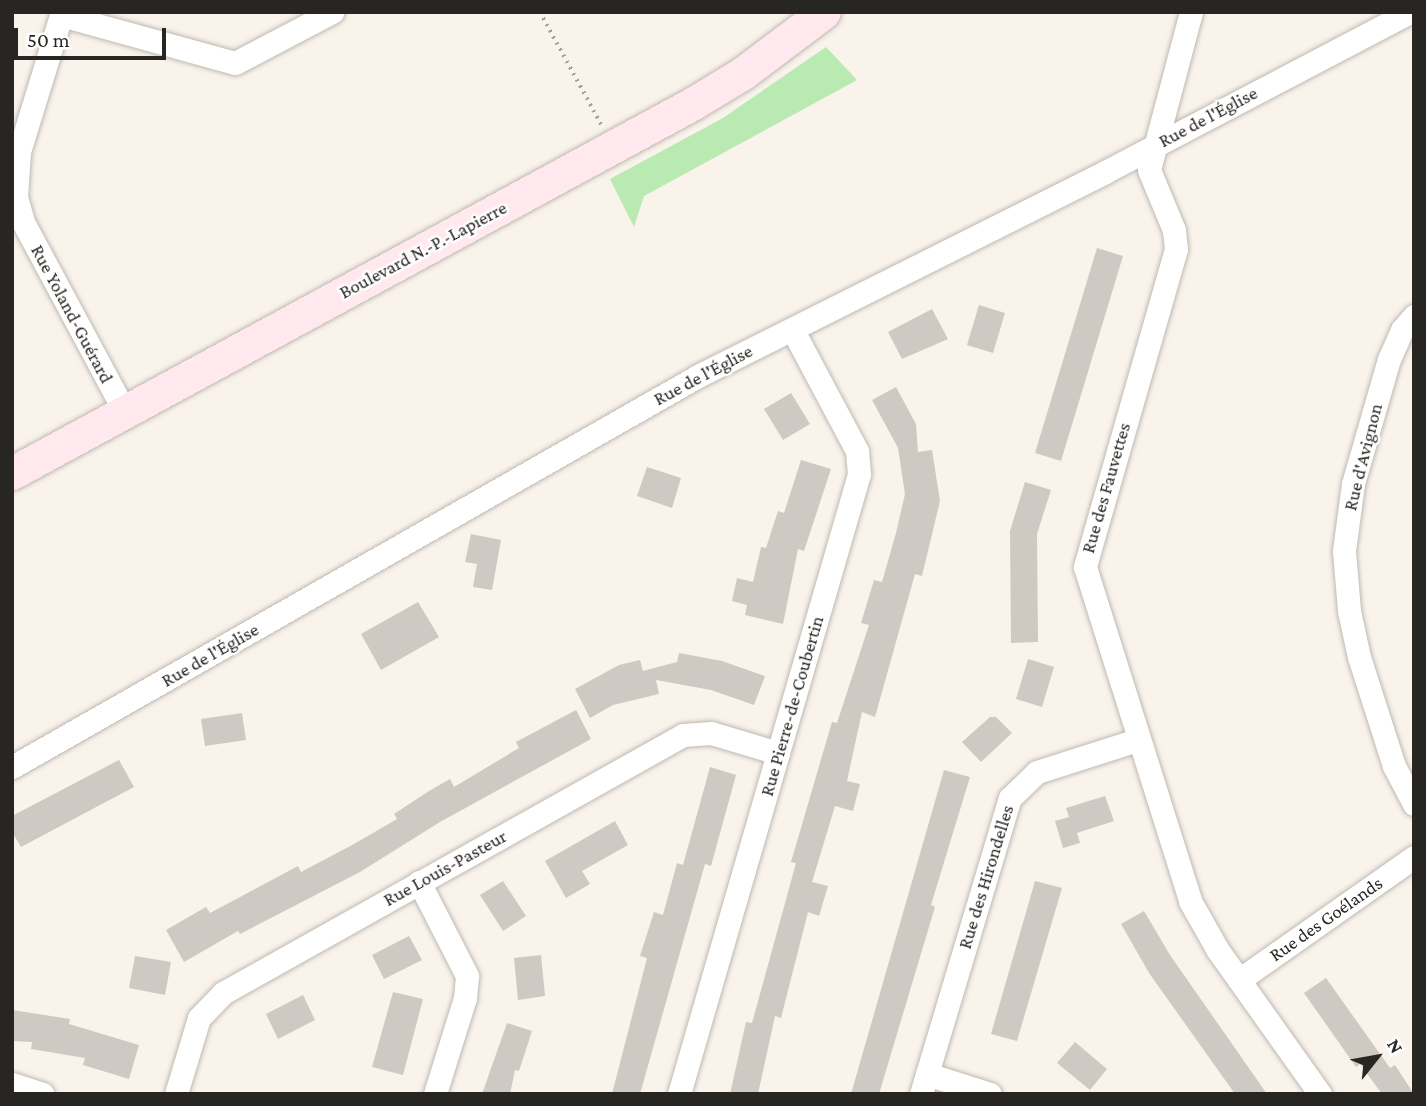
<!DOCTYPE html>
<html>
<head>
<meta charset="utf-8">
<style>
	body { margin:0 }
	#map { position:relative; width:1426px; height:1106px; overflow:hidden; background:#f9f3eb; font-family:"Crimson Pro",serif }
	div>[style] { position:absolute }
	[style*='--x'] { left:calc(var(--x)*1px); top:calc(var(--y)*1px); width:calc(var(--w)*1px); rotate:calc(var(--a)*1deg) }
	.green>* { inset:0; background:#b8eab1 }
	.building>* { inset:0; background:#cec9c2 }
	.path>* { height:3.5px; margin-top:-1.75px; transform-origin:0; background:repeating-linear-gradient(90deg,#a5a09a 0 2px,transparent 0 7px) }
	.roads { filter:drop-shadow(0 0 2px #bfb9b2) drop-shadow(0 0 2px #bfb9b2) }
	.street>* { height:23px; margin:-11.5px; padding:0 11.5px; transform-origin:11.5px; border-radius:11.5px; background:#fff }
	.secondary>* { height:33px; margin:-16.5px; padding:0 16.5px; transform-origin:16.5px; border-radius:16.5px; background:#ffe9ee }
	span { translate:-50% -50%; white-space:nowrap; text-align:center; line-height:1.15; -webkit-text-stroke:5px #fff; paint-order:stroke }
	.street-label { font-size:19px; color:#282623 }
	.frame { position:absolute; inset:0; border:14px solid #282623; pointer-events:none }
	.north { position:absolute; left:1342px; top:1022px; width:70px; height:70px; -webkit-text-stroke:5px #fff; paint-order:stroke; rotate:59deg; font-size:19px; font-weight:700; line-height:28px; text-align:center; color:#282623 }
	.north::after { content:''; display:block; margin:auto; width:24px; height:32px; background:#282623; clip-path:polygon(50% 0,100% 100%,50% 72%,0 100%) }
	.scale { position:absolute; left:14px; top:28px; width:152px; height:32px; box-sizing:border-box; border:4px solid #282623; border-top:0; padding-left:9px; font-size:21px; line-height:24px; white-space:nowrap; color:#282623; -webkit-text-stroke:5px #fff; paint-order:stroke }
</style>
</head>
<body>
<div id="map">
	<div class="green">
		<div style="clip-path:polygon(826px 47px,857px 80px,644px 196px,634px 227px,610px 179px,723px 118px)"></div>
	</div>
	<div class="building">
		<div style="clip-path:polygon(1097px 248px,1123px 256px,1061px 461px,1035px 453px)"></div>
		<div style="clip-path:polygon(979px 305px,1005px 313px,993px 353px,967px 345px)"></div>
		<div style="clip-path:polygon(932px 309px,948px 339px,902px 359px,888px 332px)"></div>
		<div style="clip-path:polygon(896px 387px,916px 424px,918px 452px,932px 450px,940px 501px,922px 576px,915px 574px,875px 717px,862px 712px,847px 781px,860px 784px,853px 811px,835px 806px,812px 882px,828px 886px,819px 916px,808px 912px,781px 1018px,775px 1016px,758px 1094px,730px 1094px,746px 1022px,752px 1023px,796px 863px,791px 862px,832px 722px,837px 723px,869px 625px,861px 623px,874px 580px,882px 582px,896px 533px,905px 494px,898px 448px,872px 400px)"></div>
		<div style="clip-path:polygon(791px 393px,810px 424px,783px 440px,764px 409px)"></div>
		<div style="clip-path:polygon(801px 460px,831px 469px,804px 551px,798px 549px,783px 624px,745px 615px,747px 605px,732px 601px,737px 578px,753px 582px,761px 547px,766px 548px,778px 511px,784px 513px)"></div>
		<div style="clip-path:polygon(647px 467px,681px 478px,672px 508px,637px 496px)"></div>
		<div style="clip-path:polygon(1025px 482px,1051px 490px,1037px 534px,1038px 642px,1011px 643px,1010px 531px)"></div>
		<div style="clip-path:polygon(471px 534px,501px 540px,492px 590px,473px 587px,477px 564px,465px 562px)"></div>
		<div style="clip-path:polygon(418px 602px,439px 637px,381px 670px,361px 634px)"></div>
		<div style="clip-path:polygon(679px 653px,722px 661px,765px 676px,754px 705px,711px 690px,656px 680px,659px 694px,613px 705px,590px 718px,575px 689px,619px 665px,640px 660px,643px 671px,677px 662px)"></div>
		<div style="clip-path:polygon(1028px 659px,1054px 667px,1042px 707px,1016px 699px)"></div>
		<div style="clip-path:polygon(576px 710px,591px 739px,440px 822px,360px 872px,240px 934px,238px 931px,184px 962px,166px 930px,206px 907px,210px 913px,298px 866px,301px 872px,354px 844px,397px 819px,394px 814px,429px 791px,450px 779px,454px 787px,519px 748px,516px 742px)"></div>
		<div style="clip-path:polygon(242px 713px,246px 740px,205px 746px,201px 719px)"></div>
		<div style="clip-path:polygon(990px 717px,996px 717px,1012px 733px,981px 762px,962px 742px)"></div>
		<div style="clip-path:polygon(119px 760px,134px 787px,21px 847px,12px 832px,12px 816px)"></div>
		<div style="clip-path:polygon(710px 767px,736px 775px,711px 866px,705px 864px,640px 1094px,612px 1094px,647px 958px,640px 956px,654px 912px,663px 915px,677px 863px,683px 865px)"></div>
		<div style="clip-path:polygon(944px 770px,970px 777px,931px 905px,935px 907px,879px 1094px,851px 1094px)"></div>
		<div style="clip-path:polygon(1105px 796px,1114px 821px,1077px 833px,1080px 843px,1063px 848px,1055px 821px,1069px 817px,1066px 808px)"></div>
		<div style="clip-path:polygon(615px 821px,628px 845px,582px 871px,590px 884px,566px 898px,545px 861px)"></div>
		<div style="clip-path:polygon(503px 881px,526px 916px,503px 931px,480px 895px)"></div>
		<div style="clip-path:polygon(1035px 881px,1062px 888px,1017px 1041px,991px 1034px)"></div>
		<div style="clip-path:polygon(1144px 911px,1170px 955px,1267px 1094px,1235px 1094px,1149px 973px,1121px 924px)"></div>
		<div style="clip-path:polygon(409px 936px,422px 960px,384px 979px,372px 955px)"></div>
		<div style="clip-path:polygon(541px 955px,545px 996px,518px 1000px,514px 958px)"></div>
		<div style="clip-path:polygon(135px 956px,171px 962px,165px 995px,129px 988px)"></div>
		<div style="clip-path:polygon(1326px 978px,1390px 1068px,1395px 1065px,1414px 1094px,1382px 1094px,1360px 1064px,1356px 1067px,1304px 993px)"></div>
		<div style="clip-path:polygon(393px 992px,423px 999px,403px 1075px,372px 1067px)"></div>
		<div style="clip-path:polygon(303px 995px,315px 1020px,278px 1039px,266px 1014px)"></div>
		<div style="clip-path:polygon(12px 1010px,70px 1019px,69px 1024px,139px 1045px,129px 1079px,83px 1065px,85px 1058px,31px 1049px,32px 1042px,12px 1041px)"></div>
		<div style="clip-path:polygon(507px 1023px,532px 1031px,519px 1071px,515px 1070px,510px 1094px,482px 1094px)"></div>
		<div style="clip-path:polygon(1075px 1042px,1107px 1069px,1090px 1090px,1057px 1063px)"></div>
	</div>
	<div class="path">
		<div style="--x:540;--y:12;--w:128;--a:61.4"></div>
	</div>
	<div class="roads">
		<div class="street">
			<div style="--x:62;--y:12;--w:146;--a:107.1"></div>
			<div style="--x:19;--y:152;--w:45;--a:93.8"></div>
			<div style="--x:16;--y:197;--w:26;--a:74"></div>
			<div style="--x:23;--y:222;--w:216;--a:61.8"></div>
			<div style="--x:1191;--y:12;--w:163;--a:104.9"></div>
			<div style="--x:1149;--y:170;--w:65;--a:67.4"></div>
			<div style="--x:1174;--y:230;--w:19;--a:84"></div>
			<div style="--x:1176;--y:249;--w:331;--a:106"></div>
			<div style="--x:1085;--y:567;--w:350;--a:72.5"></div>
			<div style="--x:1190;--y:901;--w:55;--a:60.6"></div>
			<div style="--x:1217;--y:949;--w:178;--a:54.6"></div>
			<div style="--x:61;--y:15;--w:180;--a:15.4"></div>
			<div style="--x:235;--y:63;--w:110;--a:-27.7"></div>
			<div style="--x:1414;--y:316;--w:18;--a:131"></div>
			<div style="--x:1402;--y:330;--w:32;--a:114"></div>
			<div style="--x:1389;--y:359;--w:130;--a:106.1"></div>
			<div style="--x:1353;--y:484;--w:68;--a:97.7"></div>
			<div style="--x:1344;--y:551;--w:60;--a:85.2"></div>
			<div style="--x:1349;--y:611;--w:47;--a:77.7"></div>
			<div style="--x:1359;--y:657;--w:114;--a:72.2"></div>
			<div style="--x:1394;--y:766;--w:43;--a:62.2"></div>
			<div style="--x:12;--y:767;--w:790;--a:-29.68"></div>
			<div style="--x:698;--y:376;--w:455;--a:-26.6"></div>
			<div style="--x:1105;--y:172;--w:344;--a:-27.7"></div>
			<div style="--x:419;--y:882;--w:106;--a:62.9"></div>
			<div style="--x:467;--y:976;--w:22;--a:95"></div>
			<div style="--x:465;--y:998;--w:101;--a:107.4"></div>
			<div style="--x:1239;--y:980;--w:214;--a:-35.1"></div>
			<div style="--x:927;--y:1074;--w:66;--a:17.6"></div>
			<div style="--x:12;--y:1084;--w:32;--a:18"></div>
			<div style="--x:176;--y:1094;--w:79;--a:-73.2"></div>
			<div style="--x:199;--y:1018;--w:35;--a:-46"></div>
			<div style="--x:223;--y:993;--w:527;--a:-29.29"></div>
			<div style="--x:683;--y:735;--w:28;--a:-4"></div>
			<div style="--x:711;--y:733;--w:70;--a:16.6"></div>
			<div style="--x:679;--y:1094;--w:646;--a:-73.81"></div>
			<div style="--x:859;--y:474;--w:23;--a:-95"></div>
			<div style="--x:857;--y:451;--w:138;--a:-118"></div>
			<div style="--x:921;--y:1094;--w:309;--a:-73.3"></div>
			<div style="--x:1010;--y:798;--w:37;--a:-44"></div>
			<div style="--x:1037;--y:772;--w:105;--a:-17.7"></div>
		</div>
		<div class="secondary">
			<div style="--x:12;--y:473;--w:774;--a:-28.49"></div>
			<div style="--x:692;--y:104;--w:60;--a:-31.3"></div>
			<div style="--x:743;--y:73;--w:101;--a:-37"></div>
		</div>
	</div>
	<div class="street-label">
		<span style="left:1208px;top:117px;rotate:-28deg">Rue de l'Église</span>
		<span style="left:423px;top:250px;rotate:-28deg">Boulevard N.-P.-Lapierre</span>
		<span style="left:72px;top:314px;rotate:62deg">Rue Yoland-Guérard</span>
		<span style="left:703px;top:375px;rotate:-28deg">Rue de l'Église</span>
		<span style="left:1363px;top:457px;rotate:-76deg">Rue d'Avignon</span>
		<span style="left:1106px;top:488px;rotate:-74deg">Rue des Fauvettes</span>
		<span style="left:210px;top:655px;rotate:-30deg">Rue de l'Église</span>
		<span style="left:792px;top:706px;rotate:-74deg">Rue Pierre-de-Coubertin</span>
		<span style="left:445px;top:868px;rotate:-29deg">Rue Louis-Pasteur</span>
		<span style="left:986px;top:877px;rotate:-73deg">Rue des Hirondelles</span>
		<span style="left:1326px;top:919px;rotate:-35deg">Rue des Goélands</span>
	</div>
	<div class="frame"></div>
	<div class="north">N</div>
	<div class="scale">50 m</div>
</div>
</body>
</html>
